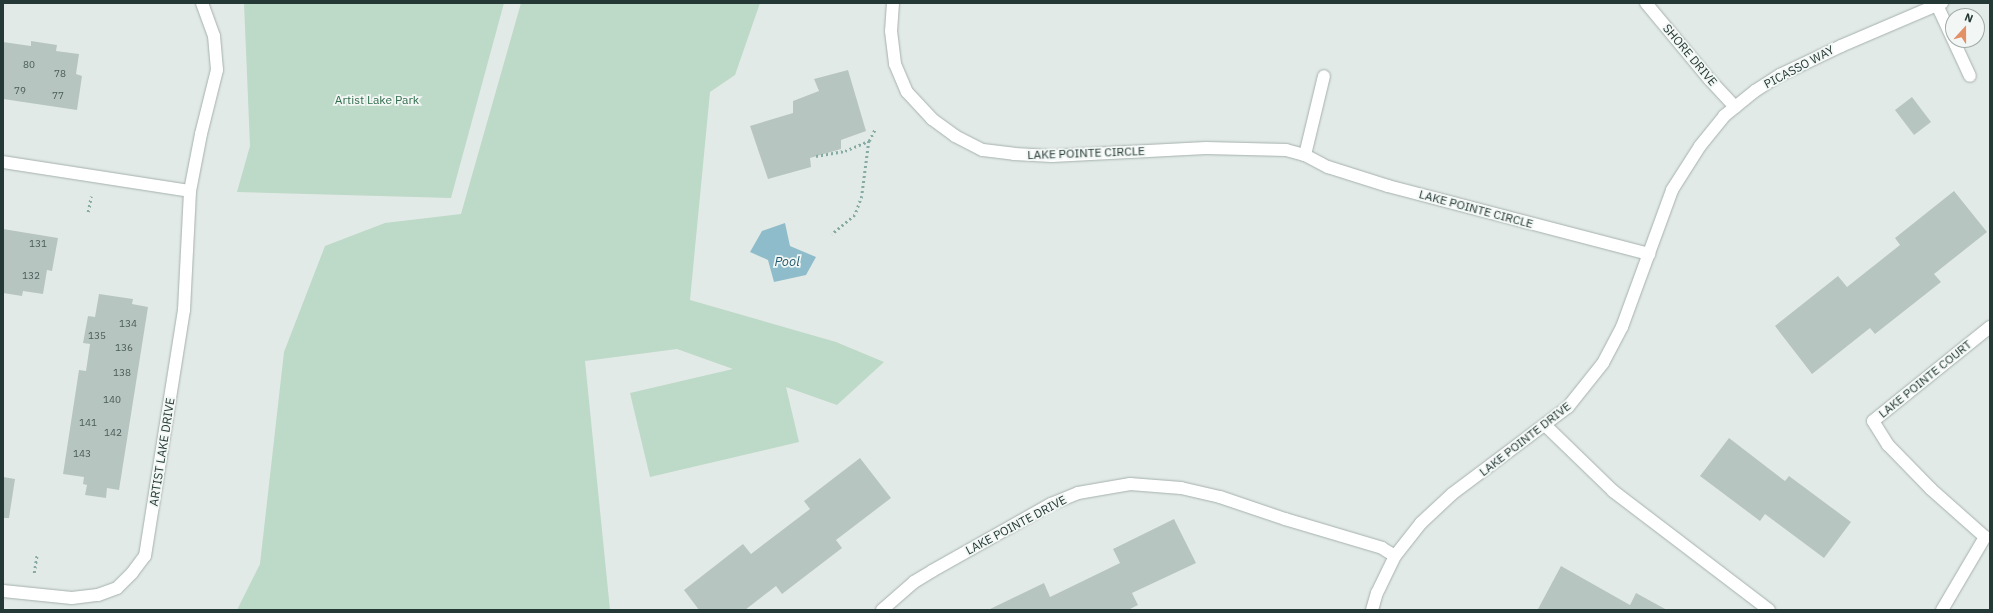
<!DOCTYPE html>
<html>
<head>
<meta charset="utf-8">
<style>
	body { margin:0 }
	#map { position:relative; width:1993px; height:613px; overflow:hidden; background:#e2eae7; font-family:"IBM Plex Sans",sans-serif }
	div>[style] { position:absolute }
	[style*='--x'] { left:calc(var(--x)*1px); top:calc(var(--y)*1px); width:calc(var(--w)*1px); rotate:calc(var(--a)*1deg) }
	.green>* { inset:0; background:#bdd9c7 }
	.water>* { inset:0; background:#8fbcca }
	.building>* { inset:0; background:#b7c5c0 }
	.path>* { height:2.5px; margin-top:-1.25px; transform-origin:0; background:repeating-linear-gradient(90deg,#85aba2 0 2px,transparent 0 5px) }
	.roads { filter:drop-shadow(0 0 1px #a5b1ae) drop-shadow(0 0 1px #a5b1ae) }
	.minor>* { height:12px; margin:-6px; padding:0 6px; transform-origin:6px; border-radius:6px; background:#fff }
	span { translate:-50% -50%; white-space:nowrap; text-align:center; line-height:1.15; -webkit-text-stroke:3.5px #f2f7f5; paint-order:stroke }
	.number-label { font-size:10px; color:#495c58 }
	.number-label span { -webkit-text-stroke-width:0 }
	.street-label { font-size:12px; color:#243935 }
	.park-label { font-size:12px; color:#326c4d }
	.water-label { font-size:13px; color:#245c6f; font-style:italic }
	.frame { position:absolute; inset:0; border:4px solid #243935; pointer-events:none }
	.north { position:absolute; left:1945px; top:8px; width:40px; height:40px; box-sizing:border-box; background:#f2f7f5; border:1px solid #a0aba8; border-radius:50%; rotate:21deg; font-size:11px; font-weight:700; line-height:16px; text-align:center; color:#243935 }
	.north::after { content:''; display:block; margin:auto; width:14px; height:18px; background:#e39067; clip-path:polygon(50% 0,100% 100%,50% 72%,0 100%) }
</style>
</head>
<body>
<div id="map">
	<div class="green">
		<div style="clip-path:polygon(244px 3px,504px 3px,451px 198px,237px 192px,250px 146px)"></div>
		<div style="clip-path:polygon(521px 3px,760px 3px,735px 75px,710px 92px,690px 300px,836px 342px,884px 362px,837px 405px,786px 387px,799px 442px,650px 477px,630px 393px,733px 369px,677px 349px,585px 361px,610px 610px,237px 610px,260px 564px,284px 352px,325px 246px,385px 223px,461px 214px)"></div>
	</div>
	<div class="water">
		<div style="clip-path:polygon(785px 223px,790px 246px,816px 257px,806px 275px,774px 282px,768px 260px,750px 252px,762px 231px)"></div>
	</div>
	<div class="building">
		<div style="clip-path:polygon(31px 41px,57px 45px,56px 51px,79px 54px,76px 74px,82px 76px,77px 110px,3px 99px,3px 42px,31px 46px)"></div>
		<div style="clip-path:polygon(848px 70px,866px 131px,841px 140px,841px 149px,810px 158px,811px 167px,768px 179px,750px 126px,793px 113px,793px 101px,819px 91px,814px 79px)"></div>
		<div style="clip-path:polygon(1912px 97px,1931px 122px,1914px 135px,1895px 110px)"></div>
		<div style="clip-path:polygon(1954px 191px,1987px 232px,1934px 274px,1941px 282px,1875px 334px,1870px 328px,1812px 374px,1775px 326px,1838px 276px,1847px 287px,1900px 245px,1895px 238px)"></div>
		<div style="clip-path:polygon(3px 229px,58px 238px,52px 271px,47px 270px,43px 294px,23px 291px,22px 296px,3px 293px)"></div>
		<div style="clip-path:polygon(99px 294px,133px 299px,132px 304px,148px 307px,119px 490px,107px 488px,106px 498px,85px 495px,87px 485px,83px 484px,84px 477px,63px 474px,79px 370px,86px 371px,90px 344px,83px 343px,88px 316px,95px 317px)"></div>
		<div style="clip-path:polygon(1729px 438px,1785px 481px,1789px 476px,1851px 522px,1824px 558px,1765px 514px,1760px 521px,1700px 476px)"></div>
		<div style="clip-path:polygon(860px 458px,891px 498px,836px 540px,842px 548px,782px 594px,776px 586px,745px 610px,699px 610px,684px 590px,743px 544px,751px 554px,810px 509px,804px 501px)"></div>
		<div style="clip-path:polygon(3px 477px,15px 479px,9px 518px,3px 518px)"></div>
		<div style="clip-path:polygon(1174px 519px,1196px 563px,1132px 593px,1138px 605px,1128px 610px,988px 610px,1044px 583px,1050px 597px,1120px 563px,1113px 549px)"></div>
		<div style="clip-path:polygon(1561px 566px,1630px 605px,1636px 593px,1667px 610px,1540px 610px,1538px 609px)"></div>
	</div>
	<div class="path">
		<div style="--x:869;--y:141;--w:13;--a:-63"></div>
		<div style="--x:816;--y:156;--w:29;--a:-10"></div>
		<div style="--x:845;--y:151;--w:26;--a:-23"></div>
		<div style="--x:869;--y:141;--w:55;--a:97.3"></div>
		<div style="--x:862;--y:196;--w:20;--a:110"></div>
		<div style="--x:855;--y:215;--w:30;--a:140"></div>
		<div style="--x:88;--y:212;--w:16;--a:-79"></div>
		<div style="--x:34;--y:573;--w:19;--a:-81"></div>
	</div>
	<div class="roads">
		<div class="minor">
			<div style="--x:893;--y:3;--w:28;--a:94"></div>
			<div style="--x:891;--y:31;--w:33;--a:83"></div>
			<div style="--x:895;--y:64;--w:30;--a:67"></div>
			<div style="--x:907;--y:92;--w:37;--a:47"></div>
			<div style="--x:932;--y:119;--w:29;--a:36"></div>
			<div style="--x:955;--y:136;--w:31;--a:27"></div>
			<div style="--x:983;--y:150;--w:31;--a:7"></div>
			<div style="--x:1014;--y:154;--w:38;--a:3"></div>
			<div style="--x:1052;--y:156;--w:154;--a:-3"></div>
			<div style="--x:1206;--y:148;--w:80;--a:1.4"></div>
			<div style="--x:1286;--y:150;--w:20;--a:15"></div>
			<div style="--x:1305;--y:155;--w:26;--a:28"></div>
			<div style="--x:1328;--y:167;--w:63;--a:17.6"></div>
			<div style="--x:1388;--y:186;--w:270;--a:14.6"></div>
			<div style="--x:1646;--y:3;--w:100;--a:50.3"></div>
			<div style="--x:1710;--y:80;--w:37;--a:47"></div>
			<div style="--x:1937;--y:5;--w:78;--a:65.1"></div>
			<div style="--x:1305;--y:155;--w:81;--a:-76.5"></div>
			<div style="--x:3;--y:162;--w:189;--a:8.8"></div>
			<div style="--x:1545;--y:425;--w:95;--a:44.1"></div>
			<div style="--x:1613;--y:491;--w:196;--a:37.3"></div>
			<div style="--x:3;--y:591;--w:69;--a:5.8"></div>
			<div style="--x:72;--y:598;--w:26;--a:-7"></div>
			<div style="--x:98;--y:595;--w:20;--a:-20"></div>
			<div style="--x:117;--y:588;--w:21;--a:-45"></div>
			<div style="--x:132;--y:573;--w:21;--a:-53"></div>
			<div style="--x:145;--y:556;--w:249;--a:-81"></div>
			<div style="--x:184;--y:310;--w:119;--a:-87.1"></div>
			<div style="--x:190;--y:191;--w:58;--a:-79.1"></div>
			<div style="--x:201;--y:134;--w:66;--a:-76"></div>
			<div style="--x:217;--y:70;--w:34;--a:-95"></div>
			<div style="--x:214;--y:36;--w:35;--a:-110"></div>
			<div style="--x:882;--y:610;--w:43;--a:-41.2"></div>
			<div style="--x:914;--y:582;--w:21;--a:-31"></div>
			<div style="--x:932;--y:571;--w:137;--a:-29.4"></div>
			<div style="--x:1051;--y:504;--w:29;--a:-22"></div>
			<div style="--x:1078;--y:493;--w:53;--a:-9.8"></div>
			<div style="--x:1130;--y:484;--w:51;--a:4.5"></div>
			<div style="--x:1181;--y:488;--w:40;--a:13"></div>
			<div style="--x:1220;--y:497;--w:69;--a:18.7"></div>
			<div style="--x:1285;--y:519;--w:101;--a:16.6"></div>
			<div style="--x:1382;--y:548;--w:15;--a:32"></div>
			<div style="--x:1372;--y:610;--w:18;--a:-74"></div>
			<div style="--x:1377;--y:593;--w:41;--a:-64.1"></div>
			<div style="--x:1395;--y:556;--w:42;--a:-51.8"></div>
			<div style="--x:1421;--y:523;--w:42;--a:-43.1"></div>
			<div style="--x:1452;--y:494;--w:145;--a:-36.9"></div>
			<div style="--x:1568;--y:407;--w:56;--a:-51.5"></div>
			<div style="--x:1603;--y:363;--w:41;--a:-62.2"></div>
			<div style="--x:1622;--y:327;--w:146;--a:-69.9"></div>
			<div style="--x:1672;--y:190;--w:52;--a:-57.5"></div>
			<div style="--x:1700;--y:146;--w:38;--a:-51"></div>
			<div style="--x:1724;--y:116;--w:40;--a:-39"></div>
			<div style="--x:1755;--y:91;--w:30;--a:-33"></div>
			<div style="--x:1780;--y:75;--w:68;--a:-25.4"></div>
			<div style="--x:1841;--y:46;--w:110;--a:-23.1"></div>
			<div style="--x:1942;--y:610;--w:85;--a:-59.5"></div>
			<div style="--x:1985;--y:537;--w:72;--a:-138.4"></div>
			<div style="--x:1931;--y:489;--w:62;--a:-134.3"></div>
			<div style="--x:1888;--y:445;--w:28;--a:-122"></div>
			<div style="--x:1873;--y:421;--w:150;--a:-38.8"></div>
		</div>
	</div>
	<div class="number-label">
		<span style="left:29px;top:65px">80</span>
		<span style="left:60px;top:74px">78</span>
		<span style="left:20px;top:91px">79</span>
		<span style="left:58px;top:96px">77</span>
		<span style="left:38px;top:244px">131</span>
		<span style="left:31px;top:276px">132</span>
		<span style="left:128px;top:324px">134</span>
		<span style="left:97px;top:336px">135</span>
		<span style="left:124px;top:348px">136</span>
		<span style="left:122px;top:373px">138</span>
		<span style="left:112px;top:400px">140</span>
		<span style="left:88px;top:423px">141</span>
		<span style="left:113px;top:433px">142</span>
		<span style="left:82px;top:454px">143</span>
	</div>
	<div class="street-label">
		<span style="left:1690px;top:55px;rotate:50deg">SHORE DRIVE</span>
		<span style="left:1799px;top:67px;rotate:-28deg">PICASSO WAY</span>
		<span style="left:1086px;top:153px;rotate:-2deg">LAKE POINTE CIRCLE</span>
		<span style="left:1476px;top:209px;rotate:15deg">LAKE POINTE CIRCLE</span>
		<span style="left:1925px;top:379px;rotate:-39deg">LAKE POINTE COURT</span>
		<span style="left:1525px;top:439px;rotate:-38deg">LAKE POINTE DRIVE</span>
		<span style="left:162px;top:452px;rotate:-81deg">ARTIST LAKE DRIVE</span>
		<span style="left:1016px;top:525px;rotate:-28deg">LAKE POINTE DRIVE</span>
	</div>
	<div class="park-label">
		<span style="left:377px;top:100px">Artist Lake Park</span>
	</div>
	<div class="water-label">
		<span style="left:787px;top:262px">Pool</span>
	</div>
	<div class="frame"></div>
	<div class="north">N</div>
</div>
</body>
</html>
